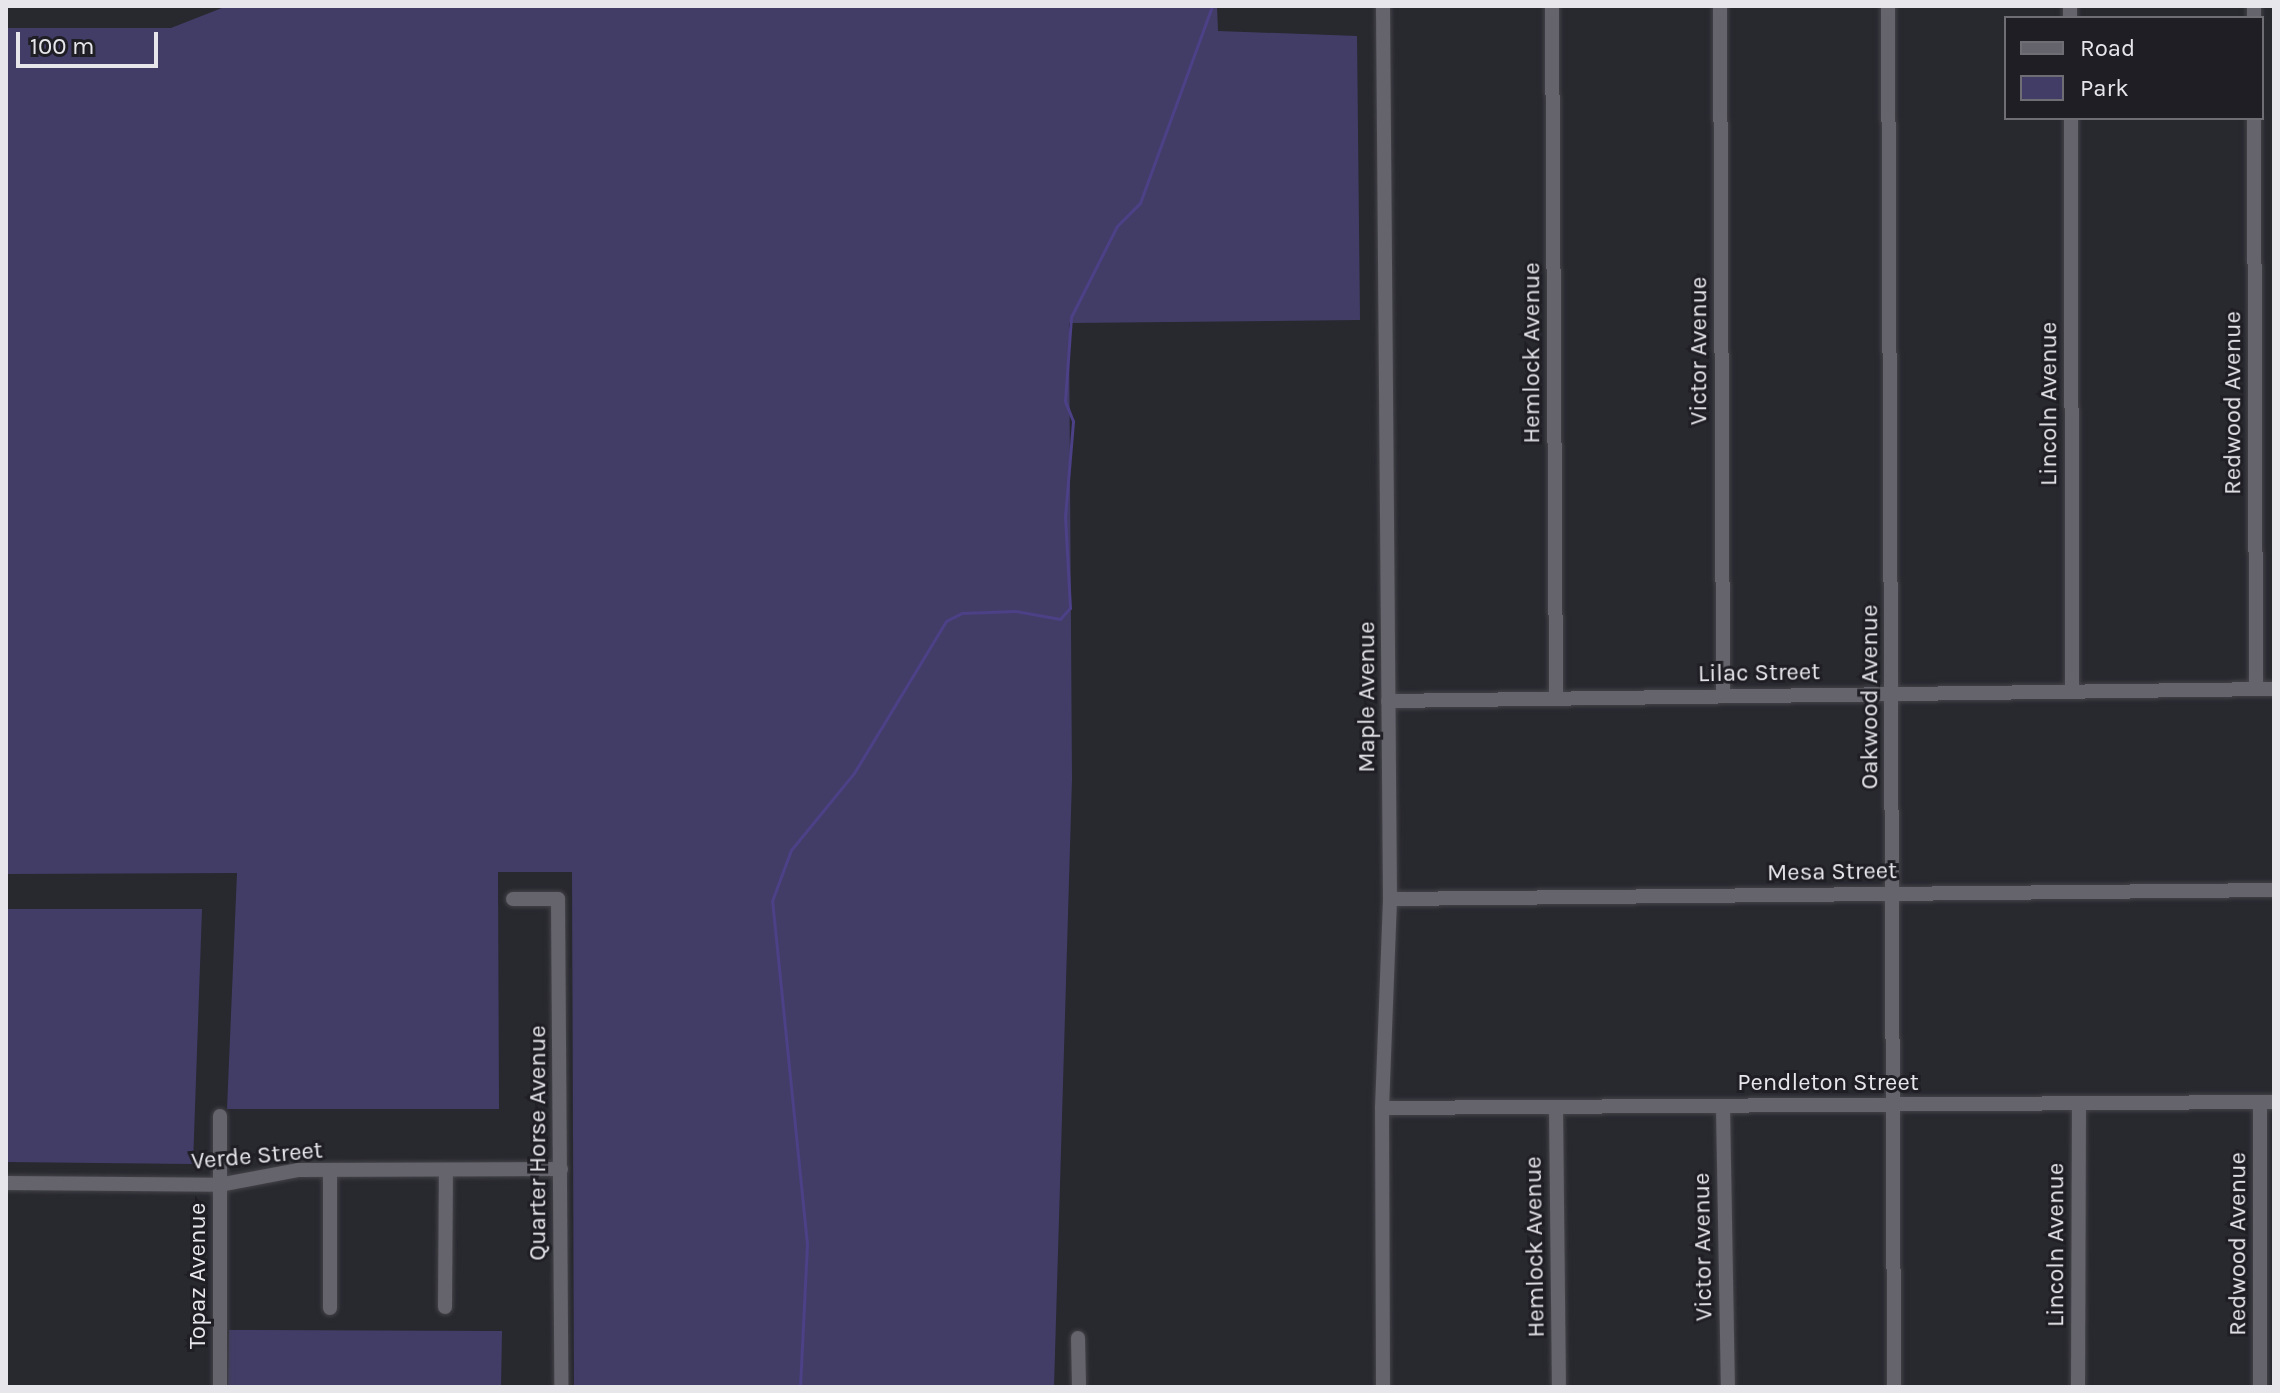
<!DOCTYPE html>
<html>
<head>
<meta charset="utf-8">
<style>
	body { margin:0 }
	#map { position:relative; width:2280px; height:1393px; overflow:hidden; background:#28282f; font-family:Karla,sans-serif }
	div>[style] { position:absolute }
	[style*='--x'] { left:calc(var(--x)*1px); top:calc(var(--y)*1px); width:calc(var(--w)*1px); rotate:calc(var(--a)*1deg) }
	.green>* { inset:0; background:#423d67 }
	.stream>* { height:3px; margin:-1.5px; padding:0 1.5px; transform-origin:1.5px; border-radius:1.5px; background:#4c4087 }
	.roads { filter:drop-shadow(0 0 2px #44444a) drop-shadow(0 0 2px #44444a) }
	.minor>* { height:14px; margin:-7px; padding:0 7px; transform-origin:7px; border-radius:7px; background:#65646c }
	span { translate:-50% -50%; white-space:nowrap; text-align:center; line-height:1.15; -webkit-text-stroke:6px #1f1e25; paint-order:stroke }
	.street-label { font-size:24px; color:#e6e6eb }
	.frame { position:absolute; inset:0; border:8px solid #e6e6eb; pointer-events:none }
	.legend { position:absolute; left:2004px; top:16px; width:260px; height:104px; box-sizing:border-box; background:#1f1e25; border:2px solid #6f6e74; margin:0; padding:10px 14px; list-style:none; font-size:24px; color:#e6e6eb }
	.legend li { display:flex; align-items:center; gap:16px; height:40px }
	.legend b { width:40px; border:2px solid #6f6e74 }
	.scale { position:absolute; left:16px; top:32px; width:142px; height:36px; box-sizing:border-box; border:4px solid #e6e6eb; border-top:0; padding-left:10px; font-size:24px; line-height:28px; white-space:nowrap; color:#e6e6eb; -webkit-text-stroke:6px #1f1e25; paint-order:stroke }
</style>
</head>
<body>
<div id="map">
	<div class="green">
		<div style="clip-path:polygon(227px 6px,1217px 6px,1218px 31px,1357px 36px,1360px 320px,1069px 323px,1072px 779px,1054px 1387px,574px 1387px,572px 872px,498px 872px,499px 1109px,227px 1109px,237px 873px,6px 874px,6px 28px,171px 28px)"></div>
		<div style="clip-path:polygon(6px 909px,202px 909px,193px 1164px,6px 1162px)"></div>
		<div style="clip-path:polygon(229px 1330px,502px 1331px,501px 1387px,228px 1387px)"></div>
	</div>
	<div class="stream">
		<div style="--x:800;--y:1387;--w:143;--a:-87.2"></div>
		<div style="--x:807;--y:1244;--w:345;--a:-95.8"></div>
		<div style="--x:772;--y:901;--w:54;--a:-69.6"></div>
		<div style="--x:791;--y:850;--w:99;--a:-50.7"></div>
		<div style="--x:854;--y:773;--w:178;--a:-58.8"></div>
		<div style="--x:946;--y:621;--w:18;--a:-27"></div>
		<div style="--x:962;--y:613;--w:53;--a:-2.2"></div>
		<div style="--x:1015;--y:611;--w:46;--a:10.1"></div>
		<div style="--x:1060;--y:619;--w:15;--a:-48"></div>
		<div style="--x:1070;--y:608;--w:91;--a:-93.1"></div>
		<div style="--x:1065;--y:517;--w:96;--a:-85.2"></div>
		<div style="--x:1073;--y:421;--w:22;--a:-112"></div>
		<div style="--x:1065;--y:401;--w:84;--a:-85.9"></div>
		<div style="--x:1071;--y:317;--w:102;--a:-63.2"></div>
		<div style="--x:1117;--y:226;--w:33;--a:-45"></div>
		<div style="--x:1140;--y:203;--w:210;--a:-69.9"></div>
	</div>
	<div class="roads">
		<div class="minor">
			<div style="--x:1552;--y:6;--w:693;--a:89.67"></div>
			<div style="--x:1720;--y:6;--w:689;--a:89.75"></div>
			<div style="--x:1888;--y:6;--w:1381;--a:89.75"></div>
			<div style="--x:2070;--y:6;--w:12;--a:90"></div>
			<div style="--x:2254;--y:6;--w:12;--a:90"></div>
			<div style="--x:2071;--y:118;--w:573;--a:89.9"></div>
			<div style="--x:2254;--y:118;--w:571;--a:89.8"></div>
			<div style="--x:1388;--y:701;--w:886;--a:-0.78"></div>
			<div style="--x:513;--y:899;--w:45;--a:0"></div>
			<div style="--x:558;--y:899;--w:488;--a:89.6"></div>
			<div style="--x:1390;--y:899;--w:884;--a:-0.58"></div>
			<div style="--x:1723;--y:1106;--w:281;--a:89"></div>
			<div style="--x:1556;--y:1107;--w:280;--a:89.4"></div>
			<div style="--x:1382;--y:1108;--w:892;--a:-0.39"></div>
			<div style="--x:220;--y:1116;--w:271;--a:90"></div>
			<div style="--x:330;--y:1171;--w:137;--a:90"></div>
			<div style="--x:6;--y:1183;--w:213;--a:0.5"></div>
			<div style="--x:219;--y:1185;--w:80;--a:-10.8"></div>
			<div style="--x:298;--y:1170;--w:263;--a:-0.2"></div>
			<div style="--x:445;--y:1307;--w:137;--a:-89.6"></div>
			<div style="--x:1078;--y:1338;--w:49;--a:88.8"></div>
			<div style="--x:1383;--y:1387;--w:279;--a:-90.2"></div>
			<div style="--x:1382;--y:1108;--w:209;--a:-87.8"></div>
			<div style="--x:1390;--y:899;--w:893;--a:-90.45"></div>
			<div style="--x:2078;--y:1387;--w:284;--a:-89.8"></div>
			<div style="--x:2260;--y:1387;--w:285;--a:-90"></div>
		</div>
	</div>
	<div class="street-label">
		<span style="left:1699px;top:351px;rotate:-90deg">Victor Avenue</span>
		<span style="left:1532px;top:353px;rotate:-90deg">Hemlock Avenue</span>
		<span style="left:2233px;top:403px;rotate:-90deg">Redwood Avenue</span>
		<span style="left:2049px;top:404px;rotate:-90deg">Lincoln Avenue</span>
		<span style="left:1759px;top:673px;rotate:-1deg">Lilac Street</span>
		<span style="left:1367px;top:697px;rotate:-90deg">Maple Avenue</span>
		<span style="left:1870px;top:697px;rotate:-90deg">Oakwood Avenue</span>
		<span style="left:1832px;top:872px;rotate:-1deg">Mesa Street</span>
		<span style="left:1828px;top:1083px">Pendleton Street</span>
		<span style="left:538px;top:1143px;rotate:-90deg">Quarter Horse Avenue</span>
		<span style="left:257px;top:1156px;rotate:-5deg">Verde Street</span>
		<span style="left:2238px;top:1244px;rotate:-90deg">Redwood Avenue</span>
		<span style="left:2056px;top:1245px;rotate:-90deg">Lincoln Avenue</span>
		<span style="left:1535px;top:1247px;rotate:-91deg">Hemlock Avenue</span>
		<span style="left:1703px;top:1247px;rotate:-91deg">Victor Avenue</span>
		<span style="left:198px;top:1276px;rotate:-90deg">Topaz Avenue</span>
	</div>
	<div class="frame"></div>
	<ul class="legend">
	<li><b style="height:10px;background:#65646c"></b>Road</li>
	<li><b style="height:22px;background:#423d67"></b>Park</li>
	</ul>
	<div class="scale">100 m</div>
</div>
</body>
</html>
